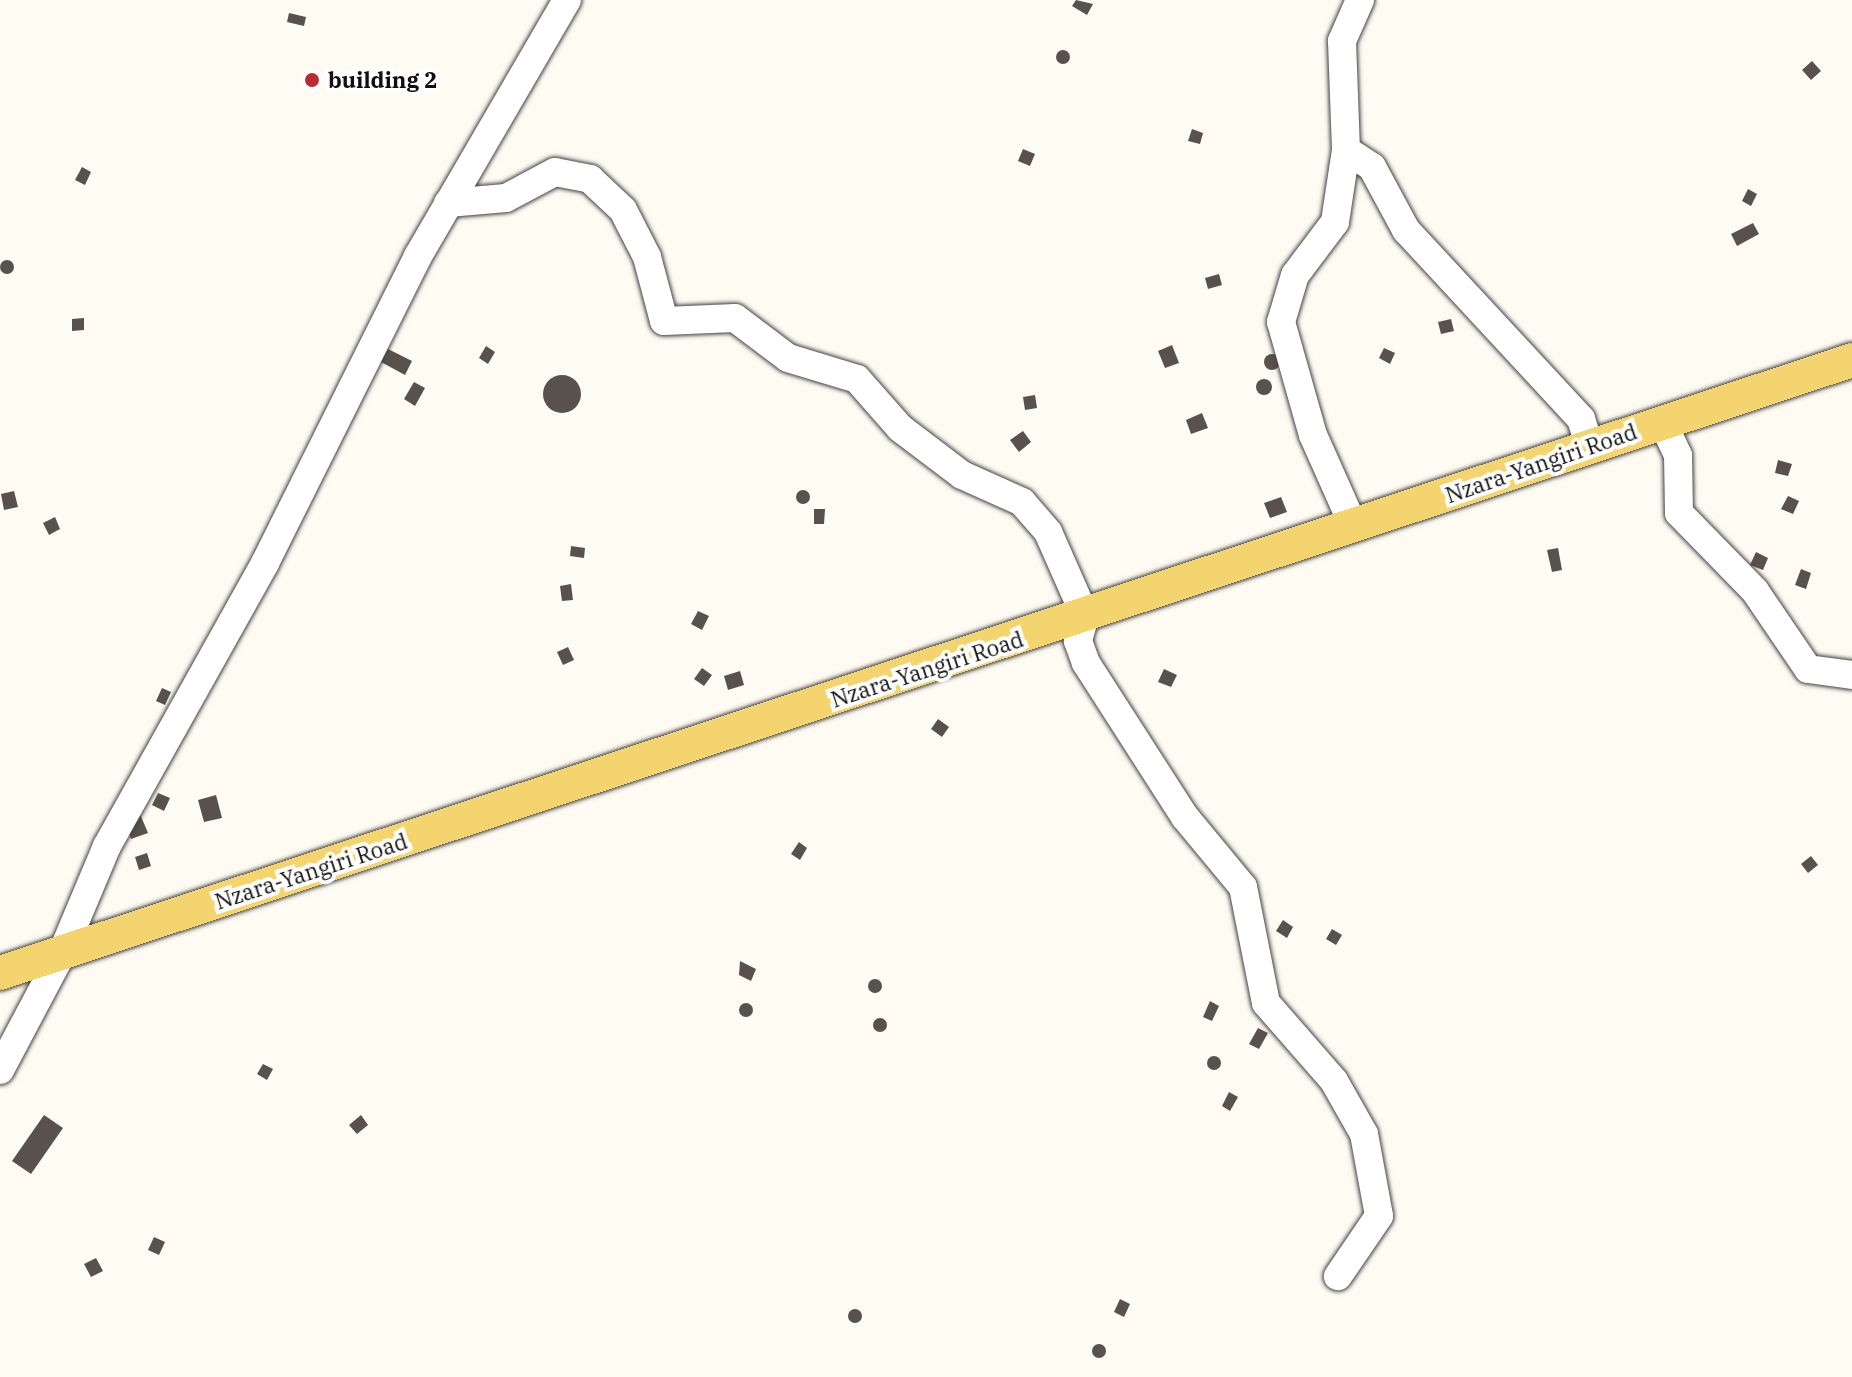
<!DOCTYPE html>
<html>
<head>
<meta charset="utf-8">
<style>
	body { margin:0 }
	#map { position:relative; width:1852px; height:1377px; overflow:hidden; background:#fefcf2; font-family:"IBM Plex Serif",serif }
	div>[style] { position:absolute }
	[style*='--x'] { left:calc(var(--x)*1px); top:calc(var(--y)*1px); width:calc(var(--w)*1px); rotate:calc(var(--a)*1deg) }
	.building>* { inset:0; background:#58514c }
	.round { border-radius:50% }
	.roads { filter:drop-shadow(0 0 2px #424242) drop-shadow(0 0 2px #424242) }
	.minor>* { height:28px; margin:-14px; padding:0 14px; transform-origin:14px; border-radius:14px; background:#fff }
	.major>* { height:34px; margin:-17px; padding:0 17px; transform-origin:17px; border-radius:17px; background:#f3d46e }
	.dots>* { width:22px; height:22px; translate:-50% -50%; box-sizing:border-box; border:4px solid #fff; border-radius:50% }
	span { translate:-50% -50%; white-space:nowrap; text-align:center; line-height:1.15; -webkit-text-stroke:8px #fff; paint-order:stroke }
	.poi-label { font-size:22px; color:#0f0f0f; font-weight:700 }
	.left { translate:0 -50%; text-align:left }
	.street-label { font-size:22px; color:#0f0f0f }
</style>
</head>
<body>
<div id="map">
	<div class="building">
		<div style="clip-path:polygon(1076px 0,1093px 4px,1087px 15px,1072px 6px)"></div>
		<div style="clip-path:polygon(289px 13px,306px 17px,304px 26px,287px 22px)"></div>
		<div class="round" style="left:1056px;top:50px;width:14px;height:14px"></div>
		<div style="clip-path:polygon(1812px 61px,1821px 71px,1811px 80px,1802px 70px)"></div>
		<div style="clip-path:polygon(315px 72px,320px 78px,307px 89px,302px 83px)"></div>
		<div style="clip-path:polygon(1192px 129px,1203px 133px,1200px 144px,1188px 141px)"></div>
		<div style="clip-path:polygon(1023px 149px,1035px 154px,1030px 166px,1018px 161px)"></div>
		<div style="clip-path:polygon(82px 167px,91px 172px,85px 185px,75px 180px)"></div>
		<div style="clip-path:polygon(1748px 189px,1757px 194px,1751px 206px,1742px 201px)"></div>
		<div style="clip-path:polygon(1753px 223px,1759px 234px,1737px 246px,1731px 234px)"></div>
		<div class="round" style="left:0;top:260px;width:14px;height:14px"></div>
		<div style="clip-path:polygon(1219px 274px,1222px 285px,1208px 289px,1205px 278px)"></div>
		<div style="clip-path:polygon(84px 318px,84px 330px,72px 331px,72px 319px)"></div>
		<div style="clip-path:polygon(1451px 319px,1454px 331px,1441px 334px,1438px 322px)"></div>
		<div style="clip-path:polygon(1172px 345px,1179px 363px,1165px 368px,1158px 351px)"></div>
		<div style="clip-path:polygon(486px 346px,495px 352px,488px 364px,479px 358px)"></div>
		<div style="clip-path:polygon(1384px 348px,1395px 353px,1390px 364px,1379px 358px)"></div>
		<div style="clip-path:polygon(388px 349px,412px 361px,405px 375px,381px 362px)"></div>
		<div class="round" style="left:1264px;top:354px;width:16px;height:16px"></div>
		<div class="round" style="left:543px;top:375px;width:38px;height:38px"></div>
		<div class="round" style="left:1256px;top:379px;width:16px;height:16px"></div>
		<div style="clip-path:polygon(414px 382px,425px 388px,415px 406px,404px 399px)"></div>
		<div style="clip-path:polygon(1035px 395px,1037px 408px,1025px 410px,1023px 397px)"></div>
		<div style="clip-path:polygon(1202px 413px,1208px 428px,1191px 434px,1186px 420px)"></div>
		<div style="clip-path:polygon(1023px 431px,1031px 442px,1019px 452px,1010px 440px)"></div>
		<div style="clip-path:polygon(1778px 460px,1792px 464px,1788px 476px,1775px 473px)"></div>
		<div class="round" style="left:796px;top:490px;width:14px;height:14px"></div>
		<div style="clip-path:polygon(14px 491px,18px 507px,4px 510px,1px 494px)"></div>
		<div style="clip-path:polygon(1788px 496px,1799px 501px,1793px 514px,1781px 509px)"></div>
		<div style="clip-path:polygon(1281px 497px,1287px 512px,1270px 518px,1264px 503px)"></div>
		<div style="clip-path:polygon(814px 509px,825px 509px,824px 524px,814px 524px)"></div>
		<div style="clip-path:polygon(55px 517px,60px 529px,49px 535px,43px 523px)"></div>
		<div style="clip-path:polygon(571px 546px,585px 548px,584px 558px,570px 556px)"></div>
		<div style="clip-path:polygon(1558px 548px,1562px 570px,1552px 572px,1547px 550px)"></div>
		<div style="clip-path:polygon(1756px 552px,1768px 558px,1763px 570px,1750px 565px)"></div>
		<div style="clip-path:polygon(1801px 569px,1811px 573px,1806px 589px,1795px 585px)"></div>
		<div style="clip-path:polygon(571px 584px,573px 600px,562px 601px,560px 586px)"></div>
		<div style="clip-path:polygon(698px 611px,709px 616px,702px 630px,691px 624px)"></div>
		<div style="clip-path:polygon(568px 647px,574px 660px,563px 665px,557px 652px)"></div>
		<div style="clip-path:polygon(702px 668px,712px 675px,704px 686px,694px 679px)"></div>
		<div style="clip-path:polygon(1164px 669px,1177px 675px,1171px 687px,1158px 682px)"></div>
		<div style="clip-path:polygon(740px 671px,744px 685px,728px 690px,724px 676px)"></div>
		<div style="clip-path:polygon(162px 688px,171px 692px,165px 705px,156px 701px)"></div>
		<div style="clip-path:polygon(938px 719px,949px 727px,942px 737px,931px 729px)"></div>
		<div style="clip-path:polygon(158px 793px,170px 798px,164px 811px,152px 805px)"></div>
		<div style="clip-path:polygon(216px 795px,222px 818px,204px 822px,198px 800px)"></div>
		<div style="clip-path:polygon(140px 814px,148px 833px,131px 839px,124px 821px)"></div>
		<div style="clip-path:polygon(799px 842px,807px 848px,800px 860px,791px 854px)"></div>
		<div style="clip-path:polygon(147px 853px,151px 866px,139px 870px,135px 857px)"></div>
		<div style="clip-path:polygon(1811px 856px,1818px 865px,1808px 873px,1801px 864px)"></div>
		<div style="clip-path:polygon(1283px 920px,1293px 927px,1287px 938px,1276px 931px)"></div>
		<div style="clip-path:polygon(1332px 929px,1342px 935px,1336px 945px,1326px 939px)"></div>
		<div style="clip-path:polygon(740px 961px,756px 969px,751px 981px,739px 975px)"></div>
		<div class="round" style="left:868px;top:979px;width:14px;height:14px"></div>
		<div style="clip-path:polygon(1210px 1001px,1219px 1006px,1212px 1021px,1203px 1017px)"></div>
		<div class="round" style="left:739px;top:1003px;width:14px;height:14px"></div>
		<div class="round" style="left:873px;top:1018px;width:14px;height:14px"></div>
		<div style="clip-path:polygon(1258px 1028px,1268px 1033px,1259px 1049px,1249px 1044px)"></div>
		<div class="round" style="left:1207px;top:1056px;width:14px;height:14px"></div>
		<div style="clip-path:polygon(263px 1064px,273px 1069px,267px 1080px,257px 1074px)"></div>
		<div style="clip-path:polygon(1229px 1092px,1238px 1097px,1230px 1111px,1222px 1106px)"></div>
		<div style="clip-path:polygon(44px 1115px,63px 1128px,31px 1174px,12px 1161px)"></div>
		<div style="clip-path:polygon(361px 1115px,368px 1125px,357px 1134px,349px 1125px)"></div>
		<div style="clip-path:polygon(154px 1237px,165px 1242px,159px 1255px,148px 1250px)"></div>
		<div style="clip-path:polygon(96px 1258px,103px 1271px,91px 1277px,84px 1264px)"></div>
		<div style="clip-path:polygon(1120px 1299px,1130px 1304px,1124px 1317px,1114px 1312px)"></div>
		<div class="round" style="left:848px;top:1309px;width:14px;height:14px"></div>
		<div class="round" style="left:1092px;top:1344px;width:14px;height:14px"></div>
	</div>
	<div class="roads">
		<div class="minor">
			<div style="--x:1360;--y:0;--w:45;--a:113.7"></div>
			<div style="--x:1342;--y:41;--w:109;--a:87.9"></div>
			<div style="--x:1346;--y:150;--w:31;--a:33"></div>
			<div style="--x:1372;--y:167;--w:72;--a:61.6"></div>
			<div style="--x:1406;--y:230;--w:258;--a:47.2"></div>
			<div style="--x:1581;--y:419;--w:29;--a:72"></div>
			<div style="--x:1346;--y:150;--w:73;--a:98.7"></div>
			<div style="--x:1335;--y:222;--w:66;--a:127"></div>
			<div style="--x:1295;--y:275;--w:49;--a:106.6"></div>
			<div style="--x:1281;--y:322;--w:117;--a:74.2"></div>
			<div style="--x:1313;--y:435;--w:101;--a:66"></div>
			<div style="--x:448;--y:203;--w:58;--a:-4.9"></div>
			<div style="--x:506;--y:198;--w:55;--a:-28"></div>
			<div style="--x:555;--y:172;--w:36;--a:11"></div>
			<div style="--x:590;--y:179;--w:45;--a:43.2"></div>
			<div style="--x:623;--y:210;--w:53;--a:62.9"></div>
			<div style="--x:647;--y:257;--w:66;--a:75.1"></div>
			<div style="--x:664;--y:321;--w:71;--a:-2.4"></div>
			<div style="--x:735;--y:318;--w:66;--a:37"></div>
			<div style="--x:788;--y:358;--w:72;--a:16.9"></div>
			<div style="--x:857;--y:379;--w:65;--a:48.7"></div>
			<div style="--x:900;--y:428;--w:78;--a:37.2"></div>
			<div style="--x:962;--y:475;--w:66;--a:24.2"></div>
			<div style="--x:1022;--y:502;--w:40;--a:49"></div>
			<div style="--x:1048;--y:532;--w:92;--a:66.2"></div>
			<div style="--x:1085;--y:616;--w:26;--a:106"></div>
			<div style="--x:1078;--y:641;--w:23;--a:70"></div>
			<div style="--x:1086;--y:663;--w:183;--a:57.3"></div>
			<div style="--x:1185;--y:817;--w:91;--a:50.4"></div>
			<div style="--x:1243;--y:887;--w:118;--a:78.8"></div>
			<div style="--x:1266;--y:1003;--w:103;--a:48.9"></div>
			<div style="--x:1334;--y:1081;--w:61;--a:60.5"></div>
			<div style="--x:1364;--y:1134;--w:83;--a:79.6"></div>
			<div style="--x:1379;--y:1216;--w:73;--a:124.3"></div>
			<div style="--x:1662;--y:421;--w:38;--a:65"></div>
			<div style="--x:1678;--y:455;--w:58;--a:89"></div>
			<div style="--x:1679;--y:513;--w:109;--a:45.7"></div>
			<div style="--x:1755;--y:591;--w:94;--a:55.8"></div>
			<div style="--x:1808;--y:669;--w:44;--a:7.8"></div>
			<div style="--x:0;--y:1070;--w:132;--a:-62.1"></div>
			<div style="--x:62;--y:953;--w:116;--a:-67.2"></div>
			<div style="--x:107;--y:846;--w:324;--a:-60.8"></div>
			<div style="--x:265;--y:563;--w:343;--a:-63.5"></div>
			<div style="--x:418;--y:256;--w:296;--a:-59.8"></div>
		</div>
		<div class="major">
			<div style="--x:0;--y:973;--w:1951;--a:-18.31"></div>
		</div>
	</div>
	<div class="dots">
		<div style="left:312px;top:80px;background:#bb2c31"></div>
	</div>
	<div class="poi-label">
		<span class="left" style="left:328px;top:80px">building 2</span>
	</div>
	<div class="street-label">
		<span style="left:1541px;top:463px;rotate:-19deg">Nzara-Yangiri Road</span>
		<span style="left:927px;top:669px;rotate:-18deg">Nzara-Yangiri Road</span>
		<span style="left:311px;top:871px;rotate:-18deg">Nzara-Yangiri Road</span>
	</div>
</div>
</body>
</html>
